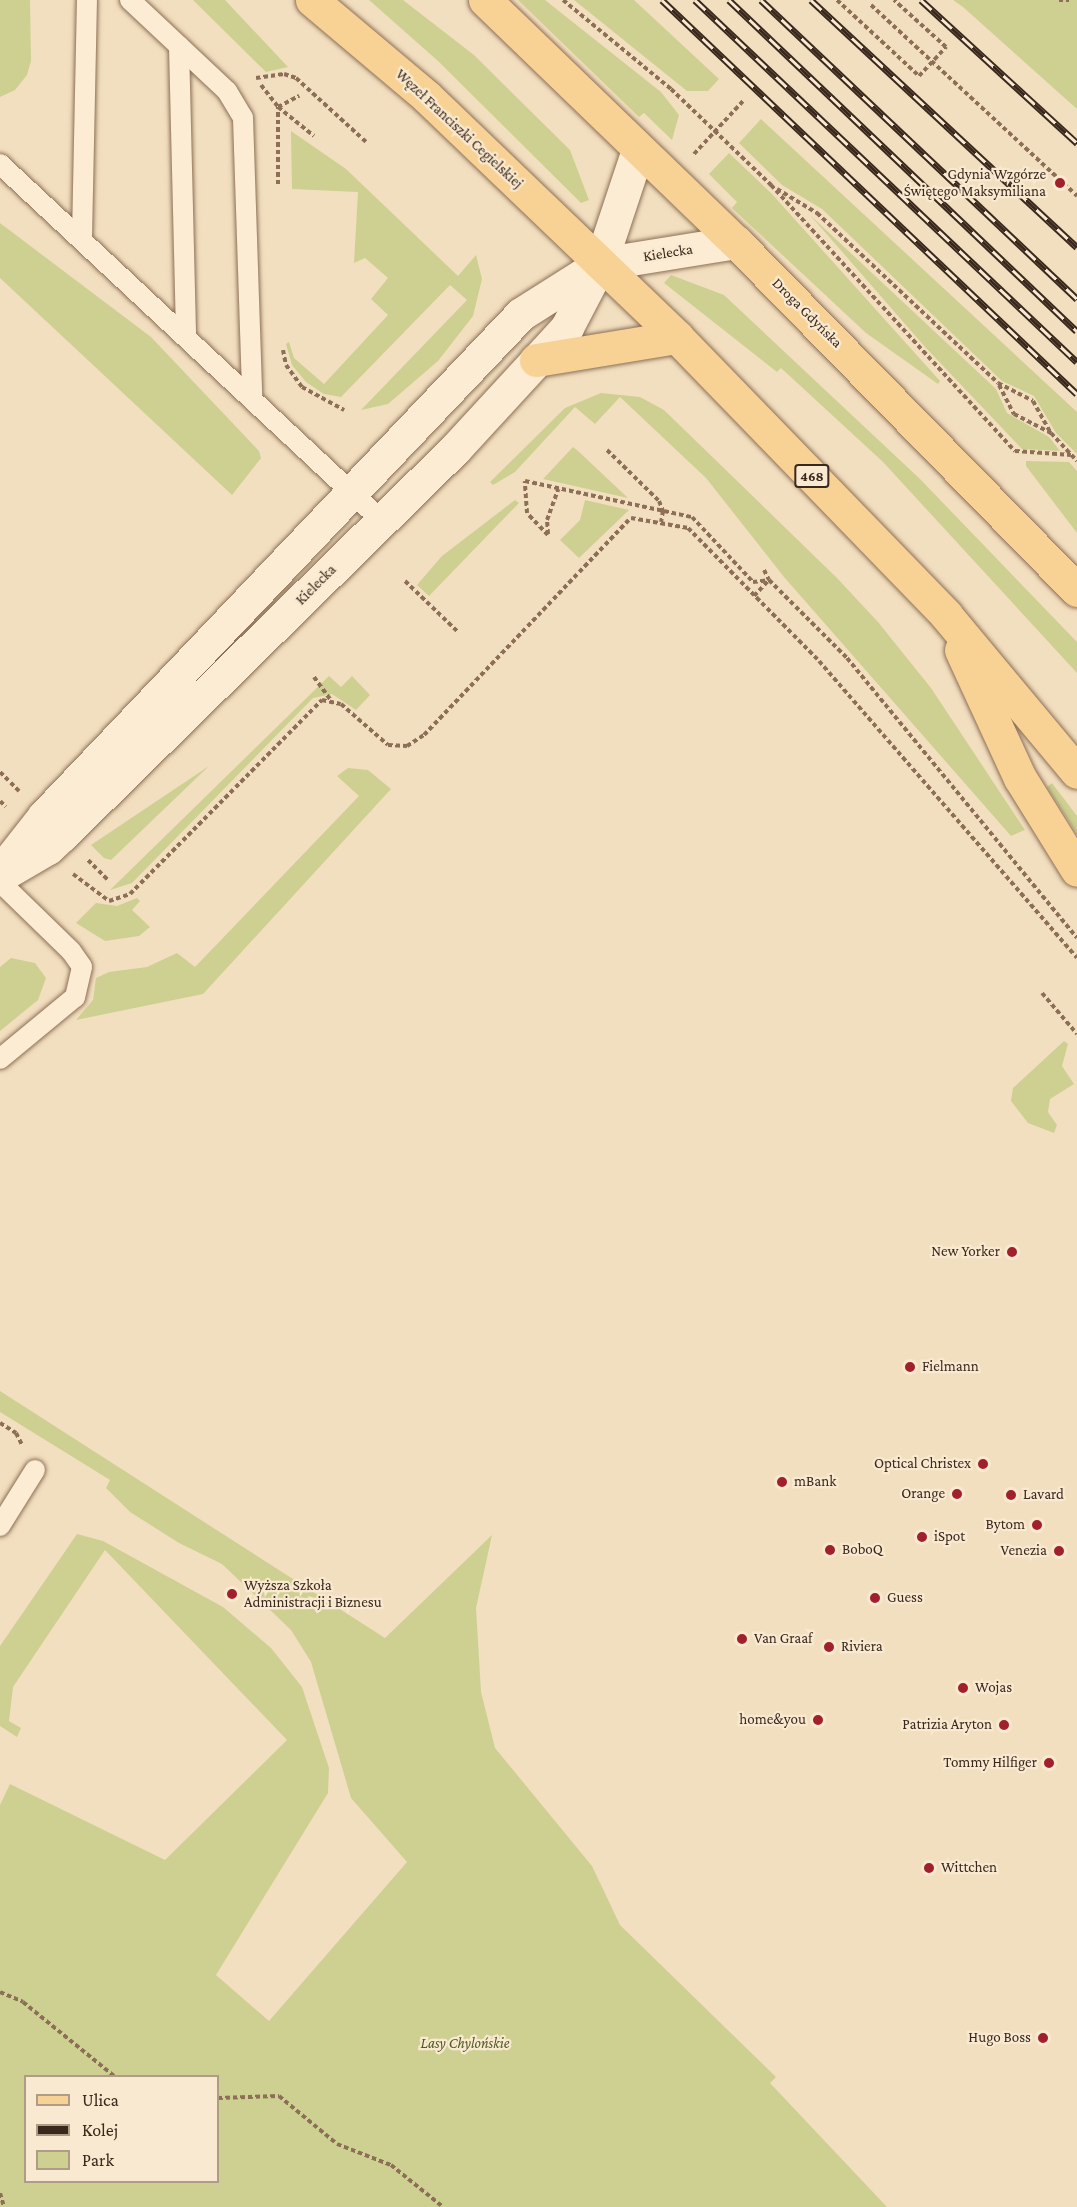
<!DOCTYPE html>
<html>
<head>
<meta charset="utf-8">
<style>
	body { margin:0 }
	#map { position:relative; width:1077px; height:2207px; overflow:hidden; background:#f2dfbf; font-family:"Crimson Pro",serif }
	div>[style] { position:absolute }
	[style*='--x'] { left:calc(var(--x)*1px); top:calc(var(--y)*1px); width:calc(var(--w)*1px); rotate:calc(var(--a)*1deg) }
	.green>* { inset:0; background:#ced092 }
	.path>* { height:4px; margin-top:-2px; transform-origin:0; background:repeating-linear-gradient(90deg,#8c6f56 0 4.5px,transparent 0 7.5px) }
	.roads { filter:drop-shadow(0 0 2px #8c6f56) drop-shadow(0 0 2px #8c6f56) }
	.service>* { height:20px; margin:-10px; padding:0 10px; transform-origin:10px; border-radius:10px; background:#fcecd3 }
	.secondary>* { height:33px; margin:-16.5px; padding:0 16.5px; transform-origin:16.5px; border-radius:16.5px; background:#fcecd3 }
	.primary>* { height:33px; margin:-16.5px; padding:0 16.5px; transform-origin:16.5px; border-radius:16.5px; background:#f8d194 }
	.rail>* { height:7px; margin-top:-3.5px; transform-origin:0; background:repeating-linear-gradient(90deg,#f8e9d0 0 14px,#3a281c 0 28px); box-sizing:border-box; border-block:2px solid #3a281c }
	.dots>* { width:16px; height:16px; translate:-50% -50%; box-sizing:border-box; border:3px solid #f8e9d0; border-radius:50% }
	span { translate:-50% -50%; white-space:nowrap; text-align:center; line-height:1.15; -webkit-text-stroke:4.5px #f8e9d0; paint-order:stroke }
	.shield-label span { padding:2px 4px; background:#f8e9d0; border:2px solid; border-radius:4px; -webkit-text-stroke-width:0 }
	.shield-label { font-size:14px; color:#3a281c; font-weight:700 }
	.street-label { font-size:15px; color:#3a281c }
	.poi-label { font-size:15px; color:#3a281c }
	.right { translate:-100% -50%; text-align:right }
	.left { translate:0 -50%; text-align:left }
	.park-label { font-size:15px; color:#4f5821; font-style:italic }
	.legend { position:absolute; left:24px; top:2075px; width:195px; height:108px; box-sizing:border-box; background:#f8e9d0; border:2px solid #ac9c88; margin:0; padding:8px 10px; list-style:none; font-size:18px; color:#3a281c }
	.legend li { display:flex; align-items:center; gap:12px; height:30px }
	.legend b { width:30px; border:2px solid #ac9c88 }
</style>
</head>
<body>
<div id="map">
	<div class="green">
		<div style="clip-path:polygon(0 0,30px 0,31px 61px,27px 75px,15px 90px,0 97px)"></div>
		<div style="clip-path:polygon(193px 0,225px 0,288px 67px,266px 72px)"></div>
		<div style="clip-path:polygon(369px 0,403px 0,474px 55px,570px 150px,589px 200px,581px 203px,438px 61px)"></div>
		<div style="clip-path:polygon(518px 0,545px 0,661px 92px,679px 115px,672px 140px,644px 113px,639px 117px)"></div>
		<div style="clip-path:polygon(574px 0,634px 0,719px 79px,708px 91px,687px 91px)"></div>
		<div style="clip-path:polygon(953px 0,1077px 0,1077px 109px,963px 7px)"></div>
		<div style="clip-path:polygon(761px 119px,1077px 412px,1077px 454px,1056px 433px,1034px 396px,1002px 381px,822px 209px,782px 185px,739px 143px)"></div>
		<div style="clip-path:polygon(291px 131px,346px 169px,458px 276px,476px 255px,482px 279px,473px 316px,438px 361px,388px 404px,361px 410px,467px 300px,450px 285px,341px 397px,324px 394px,306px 382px,292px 365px,286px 344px,289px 342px,294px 358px,324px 384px,388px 315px,371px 299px,388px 278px,365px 258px,354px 263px,358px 192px,292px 189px)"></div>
		<div style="clip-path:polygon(729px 153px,772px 194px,940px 381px,938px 384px,866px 333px,732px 208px,737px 202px,709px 174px)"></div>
		<div style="clip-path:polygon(810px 215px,996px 389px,1007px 413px,1049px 437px,1060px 451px,1022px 449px,926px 348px)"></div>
		<div style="clip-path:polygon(0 223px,151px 337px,259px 451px,261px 458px,232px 495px,0 278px)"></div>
		<div style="clip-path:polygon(671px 275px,724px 295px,920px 479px,1077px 642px,1077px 673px,883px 462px,781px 368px,777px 372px,664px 283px)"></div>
		<div style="clip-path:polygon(601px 393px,640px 397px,664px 410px,837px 578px,878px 622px,931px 688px,1025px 830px,1011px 836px,784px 577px,706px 478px,620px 397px,595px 424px,575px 407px,515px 472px,493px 485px,490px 482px,565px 408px)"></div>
		<div style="clip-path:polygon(573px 447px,577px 450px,628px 498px,543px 479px)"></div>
		<div style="clip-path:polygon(1026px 461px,1069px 462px,1077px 471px,1077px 533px,1026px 466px)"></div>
		<div style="clip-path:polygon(515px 500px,519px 503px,429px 596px,417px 585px,442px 556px)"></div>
		<div style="clip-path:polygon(585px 500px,629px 510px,579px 558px,560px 540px,580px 520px)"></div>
		<div style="clip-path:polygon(329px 676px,341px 687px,352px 676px,370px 695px,356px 710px,332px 694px,313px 698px,132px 883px,110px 890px)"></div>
		<div style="clip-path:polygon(209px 766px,111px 860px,104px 858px,91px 845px)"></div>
		<div style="clip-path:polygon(348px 768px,368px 770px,391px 789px,203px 994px,76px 1020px,93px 1000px,96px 978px,109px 972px,147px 967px,177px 953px,195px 967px,359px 796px,337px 776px)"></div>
		<div style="clip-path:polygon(1052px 783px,1077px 816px,1077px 834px,1047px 787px)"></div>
		<div style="clip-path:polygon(137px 898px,140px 901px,132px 910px,150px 927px,139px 936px,105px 941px,76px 923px,96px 903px,117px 906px)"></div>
		<div style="clip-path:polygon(11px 958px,35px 963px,46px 978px,38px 1000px,0 1031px,0 967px)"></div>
		<div style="clip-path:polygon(1064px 1041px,1068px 1044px,1062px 1066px,1074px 1084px,1050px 1099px,1048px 1112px,1057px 1125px,1054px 1133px,1028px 1123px,1011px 1101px,1013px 1088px)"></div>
		<div style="clip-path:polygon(evenodd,0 1391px,385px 1638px,492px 1535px,476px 1608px,481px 1692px,495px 1748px,592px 1866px,620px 1925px,776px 2077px,770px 2083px,887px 2207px,0 2207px,0 1805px,10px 1784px,165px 1860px,287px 1740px,105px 1550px,13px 1687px,9px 1721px,21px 1728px,17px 1737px,0 1726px,0 1646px,77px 1534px,103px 1541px,223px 1607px,271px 1648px,302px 1687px,329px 1768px,328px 1793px,216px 1975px,269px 2021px,407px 1862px,351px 1798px,311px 1662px,291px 1630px,222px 1564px,179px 1543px,130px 1512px,106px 1488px,110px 1480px,0 1412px,0 1391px,26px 2076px,218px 2076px,218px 2182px,26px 2182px,26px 2076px)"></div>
	</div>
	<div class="path">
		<div style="--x:563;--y:0;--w:140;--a:39.5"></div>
		<div style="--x:671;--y:89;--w:139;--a:43.8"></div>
		<div style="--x:771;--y:185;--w:361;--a:47.5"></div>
		<div style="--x:1015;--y:451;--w:56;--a:4.1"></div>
		<div style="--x:837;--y:0;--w:112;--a:42.8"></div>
		<div style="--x:919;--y:76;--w:40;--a:-47"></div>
		<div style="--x:946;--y:47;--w:70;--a:-137.9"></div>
		<div style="--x:1059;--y:0;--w:10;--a:0"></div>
		<div style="--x:871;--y:5;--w:281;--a:42.8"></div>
		<div style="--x:256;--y:78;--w:28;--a:-8"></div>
		<div style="--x:284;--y:74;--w:13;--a:18"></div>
		<div style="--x:296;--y:78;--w:95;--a:42.4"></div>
		<div style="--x:261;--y:85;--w:28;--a:52"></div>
		<div style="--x:278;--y:107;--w:46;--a:38.9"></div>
		<div style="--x:278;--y:107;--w:24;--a:-28"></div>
		<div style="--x:694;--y:154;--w:72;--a:-47.2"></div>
		<div style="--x:278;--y:184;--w:77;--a:-90"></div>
		<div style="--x:777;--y:189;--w:47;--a:31"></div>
		<div style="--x:817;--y:213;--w:248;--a:43.2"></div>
		<div style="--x:998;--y:383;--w:39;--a:27"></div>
		<div style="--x:1033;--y:401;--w:37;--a:61"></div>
		<div style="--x:1051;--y:433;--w:38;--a:47"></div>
		<div style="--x:283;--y:350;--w:15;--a:79"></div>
		<div style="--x:286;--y:365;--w:27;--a:54"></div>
		<div style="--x:302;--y:387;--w:48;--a:28.7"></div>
		<div style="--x:999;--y:385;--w:33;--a:63"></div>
		<div style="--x:1014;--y:414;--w:42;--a:27.2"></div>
		<div style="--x:607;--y:450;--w:73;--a:44.4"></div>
		<div style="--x:659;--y:501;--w:11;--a:68"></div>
		<div style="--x:663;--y:511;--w:11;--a:100"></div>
		<div style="--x:548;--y:534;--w:14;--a:-94"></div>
		<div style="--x:547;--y:520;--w:33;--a:-70"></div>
		<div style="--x:548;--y:535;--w:30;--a:-134"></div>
		<div style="--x:527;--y:513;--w:32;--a:-94"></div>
		<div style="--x:525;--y:481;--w:171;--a:12.2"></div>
		<div style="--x:692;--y:517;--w:89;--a:46.8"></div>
		<div style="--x:753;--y:582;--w:16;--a:-7"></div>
		<div style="--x:764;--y:570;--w:11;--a:63"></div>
		<div style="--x:769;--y:580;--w:110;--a:45"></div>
		<div style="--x:847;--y:658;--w:362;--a:50.6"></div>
		<div style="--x:405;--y:581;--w:72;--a:43.9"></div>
		<div style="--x:754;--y:596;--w:21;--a:-47"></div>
		<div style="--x:314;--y:677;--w:29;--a:54"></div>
		<div style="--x:0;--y:772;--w:27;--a:45"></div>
		<div style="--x:0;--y:801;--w:8;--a:45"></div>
		<div style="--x:88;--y:860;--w:28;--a:45"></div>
		<div style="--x:73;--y:874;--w:45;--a:36.9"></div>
		<div style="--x:109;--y:901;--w:22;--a:-18"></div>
		<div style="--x:130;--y:894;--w:273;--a:-45.3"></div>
		<div style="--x:322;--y:700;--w:19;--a:12"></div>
		<div style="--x:341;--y:704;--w:62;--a:41.1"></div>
		<div style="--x:388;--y:745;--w:19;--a:3"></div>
		<div style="--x:407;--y:746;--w:20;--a:-33"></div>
		<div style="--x:424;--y:735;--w:300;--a:-46.4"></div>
		<div style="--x:631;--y:518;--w:58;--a:10"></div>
		<div style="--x:688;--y:528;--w:187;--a:45.4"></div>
		<div style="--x:819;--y:661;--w:393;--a:49"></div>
		<div style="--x:1042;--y:993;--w:54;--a:49.5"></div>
		<div style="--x:0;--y:1423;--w:19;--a:32"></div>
		<div style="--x:16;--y:1433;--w:13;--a:63"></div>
		<div style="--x:0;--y:1992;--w:25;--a:23"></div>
		<div style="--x:23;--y:2002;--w:117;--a:39.1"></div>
		<div style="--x:218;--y:2098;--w:61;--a:-1.9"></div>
		<div style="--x:279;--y:2096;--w:75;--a:39.6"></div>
		<div style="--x:337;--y:2144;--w:58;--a:21.3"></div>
		<div style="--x:391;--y:2165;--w:67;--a:38.9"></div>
		<div style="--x:0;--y:2193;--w:15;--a:74"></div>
	</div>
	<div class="roads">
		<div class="service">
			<div style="--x:130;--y:0;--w:133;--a:43.2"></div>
			<div style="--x:227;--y:91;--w:31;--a:59"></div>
			<div style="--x:243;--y:118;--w:278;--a:88.1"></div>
			<div style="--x:179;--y:46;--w:289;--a:88.6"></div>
			<div style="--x:0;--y:164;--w:523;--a:43.06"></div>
			<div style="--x:82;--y:237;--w:237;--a:-88.8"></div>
			<div style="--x:0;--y:882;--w:99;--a:44.2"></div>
			<div style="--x:71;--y:951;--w:19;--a:55"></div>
			<div style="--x:82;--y:967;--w:31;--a:103"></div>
			<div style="--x:75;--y:997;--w:97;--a:140.4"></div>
			<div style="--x:0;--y:1526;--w:66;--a:-58"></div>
		</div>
		<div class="secondary">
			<div style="--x:0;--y:872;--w:71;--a:-51.8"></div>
			<div style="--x:44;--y:816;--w:692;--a:-46.46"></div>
			<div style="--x:521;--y:314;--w:93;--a:-32.3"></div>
			<div style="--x:600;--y:264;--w:138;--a:-9.2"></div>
			<div style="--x:5;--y:873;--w:50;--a:-30.2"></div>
			<div style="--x:48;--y:848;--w:19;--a:-43"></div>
			<div style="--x:62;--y:835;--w:551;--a:-44.49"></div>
			<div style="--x:455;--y:449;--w:166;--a:-47.4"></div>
			<div style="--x:567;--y:327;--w:71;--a:-62.4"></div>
			<div style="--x:600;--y:264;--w:120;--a:-71.6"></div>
		</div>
		<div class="primary">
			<div style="--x:312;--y:0;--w:150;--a:40.1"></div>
			<div style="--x:427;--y:97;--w:347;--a:43.8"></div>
			<div style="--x:677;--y:337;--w:387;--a:45.9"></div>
			<div style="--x:946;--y:615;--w:204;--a:50.2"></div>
			<div style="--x:485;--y:0;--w:349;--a:44"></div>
			<div style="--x:736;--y:242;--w:487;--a:45.6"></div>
			<div style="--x:536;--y:360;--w:143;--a:-9.3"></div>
			<div style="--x:961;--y:650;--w:141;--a:65.3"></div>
			<div style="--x:1020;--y:778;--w:108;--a:58.2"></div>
		</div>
	</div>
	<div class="rail">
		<div style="--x:662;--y:0;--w:572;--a:43.51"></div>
		<div style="--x:695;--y:0;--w:526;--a:43.46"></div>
		<div style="--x:729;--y:0;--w:480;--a:43.6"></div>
		<div style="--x:761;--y:0;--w:435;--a:43.4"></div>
		<div style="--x:811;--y:0;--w:363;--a:42.9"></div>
		<div style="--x:921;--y:0;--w:212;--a:42.5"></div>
	</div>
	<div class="dots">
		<div style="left:1060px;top:183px;background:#a0212c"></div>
		<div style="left:1012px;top:1252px;background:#a0212c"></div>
		<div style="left:910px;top:1367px;background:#a0212c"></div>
		<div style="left:983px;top:1464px;background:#a0212c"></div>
		<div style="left:782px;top:1482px;background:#a0212c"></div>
		<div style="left:957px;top:1494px;background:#a0212c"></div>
		<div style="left:1011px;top:1495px;background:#a0212c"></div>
		<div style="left:1037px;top:1525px;background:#a0212c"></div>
		<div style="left:922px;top:1537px;background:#a0212c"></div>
		<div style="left:830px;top:1550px;background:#a0212c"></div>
		<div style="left:1059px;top:1551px;background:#a0212c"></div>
		<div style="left:232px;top:1594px;background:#a0212c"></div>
		<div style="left:875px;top:1598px;background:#a0212c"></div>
		<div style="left:742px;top:1639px;background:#a0212c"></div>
		<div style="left:829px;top:1647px;background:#a0212c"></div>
		<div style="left:963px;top:1688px;background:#a0212c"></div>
		<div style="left:818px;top:1720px;background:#a0212c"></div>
		<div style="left:1004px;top:1725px;background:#a0212c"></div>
		<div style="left:1049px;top:1763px;background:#a0212c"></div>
		<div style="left:929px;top:1868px;background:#a0212c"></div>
		<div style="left:1043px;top:2038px;background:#a0212c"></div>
	</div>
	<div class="shield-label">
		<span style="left:812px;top:476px">468</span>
	</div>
	<div class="street-label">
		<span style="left:459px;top:129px;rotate:43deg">Węzeł Franciszki Cegielskiej</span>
		<span style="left:668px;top:253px;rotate:-9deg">Kielecka</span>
		<span style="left:807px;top:313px;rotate:45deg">Droga Gdyńska</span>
		<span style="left:316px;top:585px;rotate:-45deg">Kielecka</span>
	</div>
	<div class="poi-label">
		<span class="right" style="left:1046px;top:183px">Gdynia Wzgórze<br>Świętego Maksymiliana</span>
		<span class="right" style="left:1000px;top:1252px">New Yorker</span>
		<span class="left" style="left:922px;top:1367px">Fielmann</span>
		<span class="right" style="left:971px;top:1464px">Optical Christex</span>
		<span class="left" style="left:794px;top:1482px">mBank</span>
		<span class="right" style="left:945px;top:1494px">Orange</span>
		<span class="left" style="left:1023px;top:1495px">Lavard</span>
		<span class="right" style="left:1025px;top:1525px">Bytom</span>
		<span class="left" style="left:934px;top:1537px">iSpot</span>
		<span class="left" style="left:842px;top:1550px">BoboQ</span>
		<span class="right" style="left:1047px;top:1551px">Venezia</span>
		<span class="left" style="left:244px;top:1594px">Wyższa Szkoła<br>Administracji i Biznesu</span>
		<span class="left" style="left:887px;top:1598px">Guess</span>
		<span class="left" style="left:754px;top:1639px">Van Graaf</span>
		<span class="left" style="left:841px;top:1647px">Riviera</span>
		<span class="left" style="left:975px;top:1688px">Wojas</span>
		<span class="right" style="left:806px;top:1720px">home&amp;you</span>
		<span class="right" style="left:992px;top:1725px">Patrizia Aryton</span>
		<span class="right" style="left:1037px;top:1763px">Tommy Hilfiger</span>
		<span class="left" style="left:941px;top:1868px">Wittchen</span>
		<span class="right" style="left:1031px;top:2038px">Hugo Boss</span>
	</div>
	<div class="park-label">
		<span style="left:465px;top:2044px">Lasy Chylońskie</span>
	</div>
	<ul class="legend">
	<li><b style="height:8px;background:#f8d194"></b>Ulica</li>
	<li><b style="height:8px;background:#3a281c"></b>Kolej</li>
	<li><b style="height:16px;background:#ced092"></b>Park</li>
	</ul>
</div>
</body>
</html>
